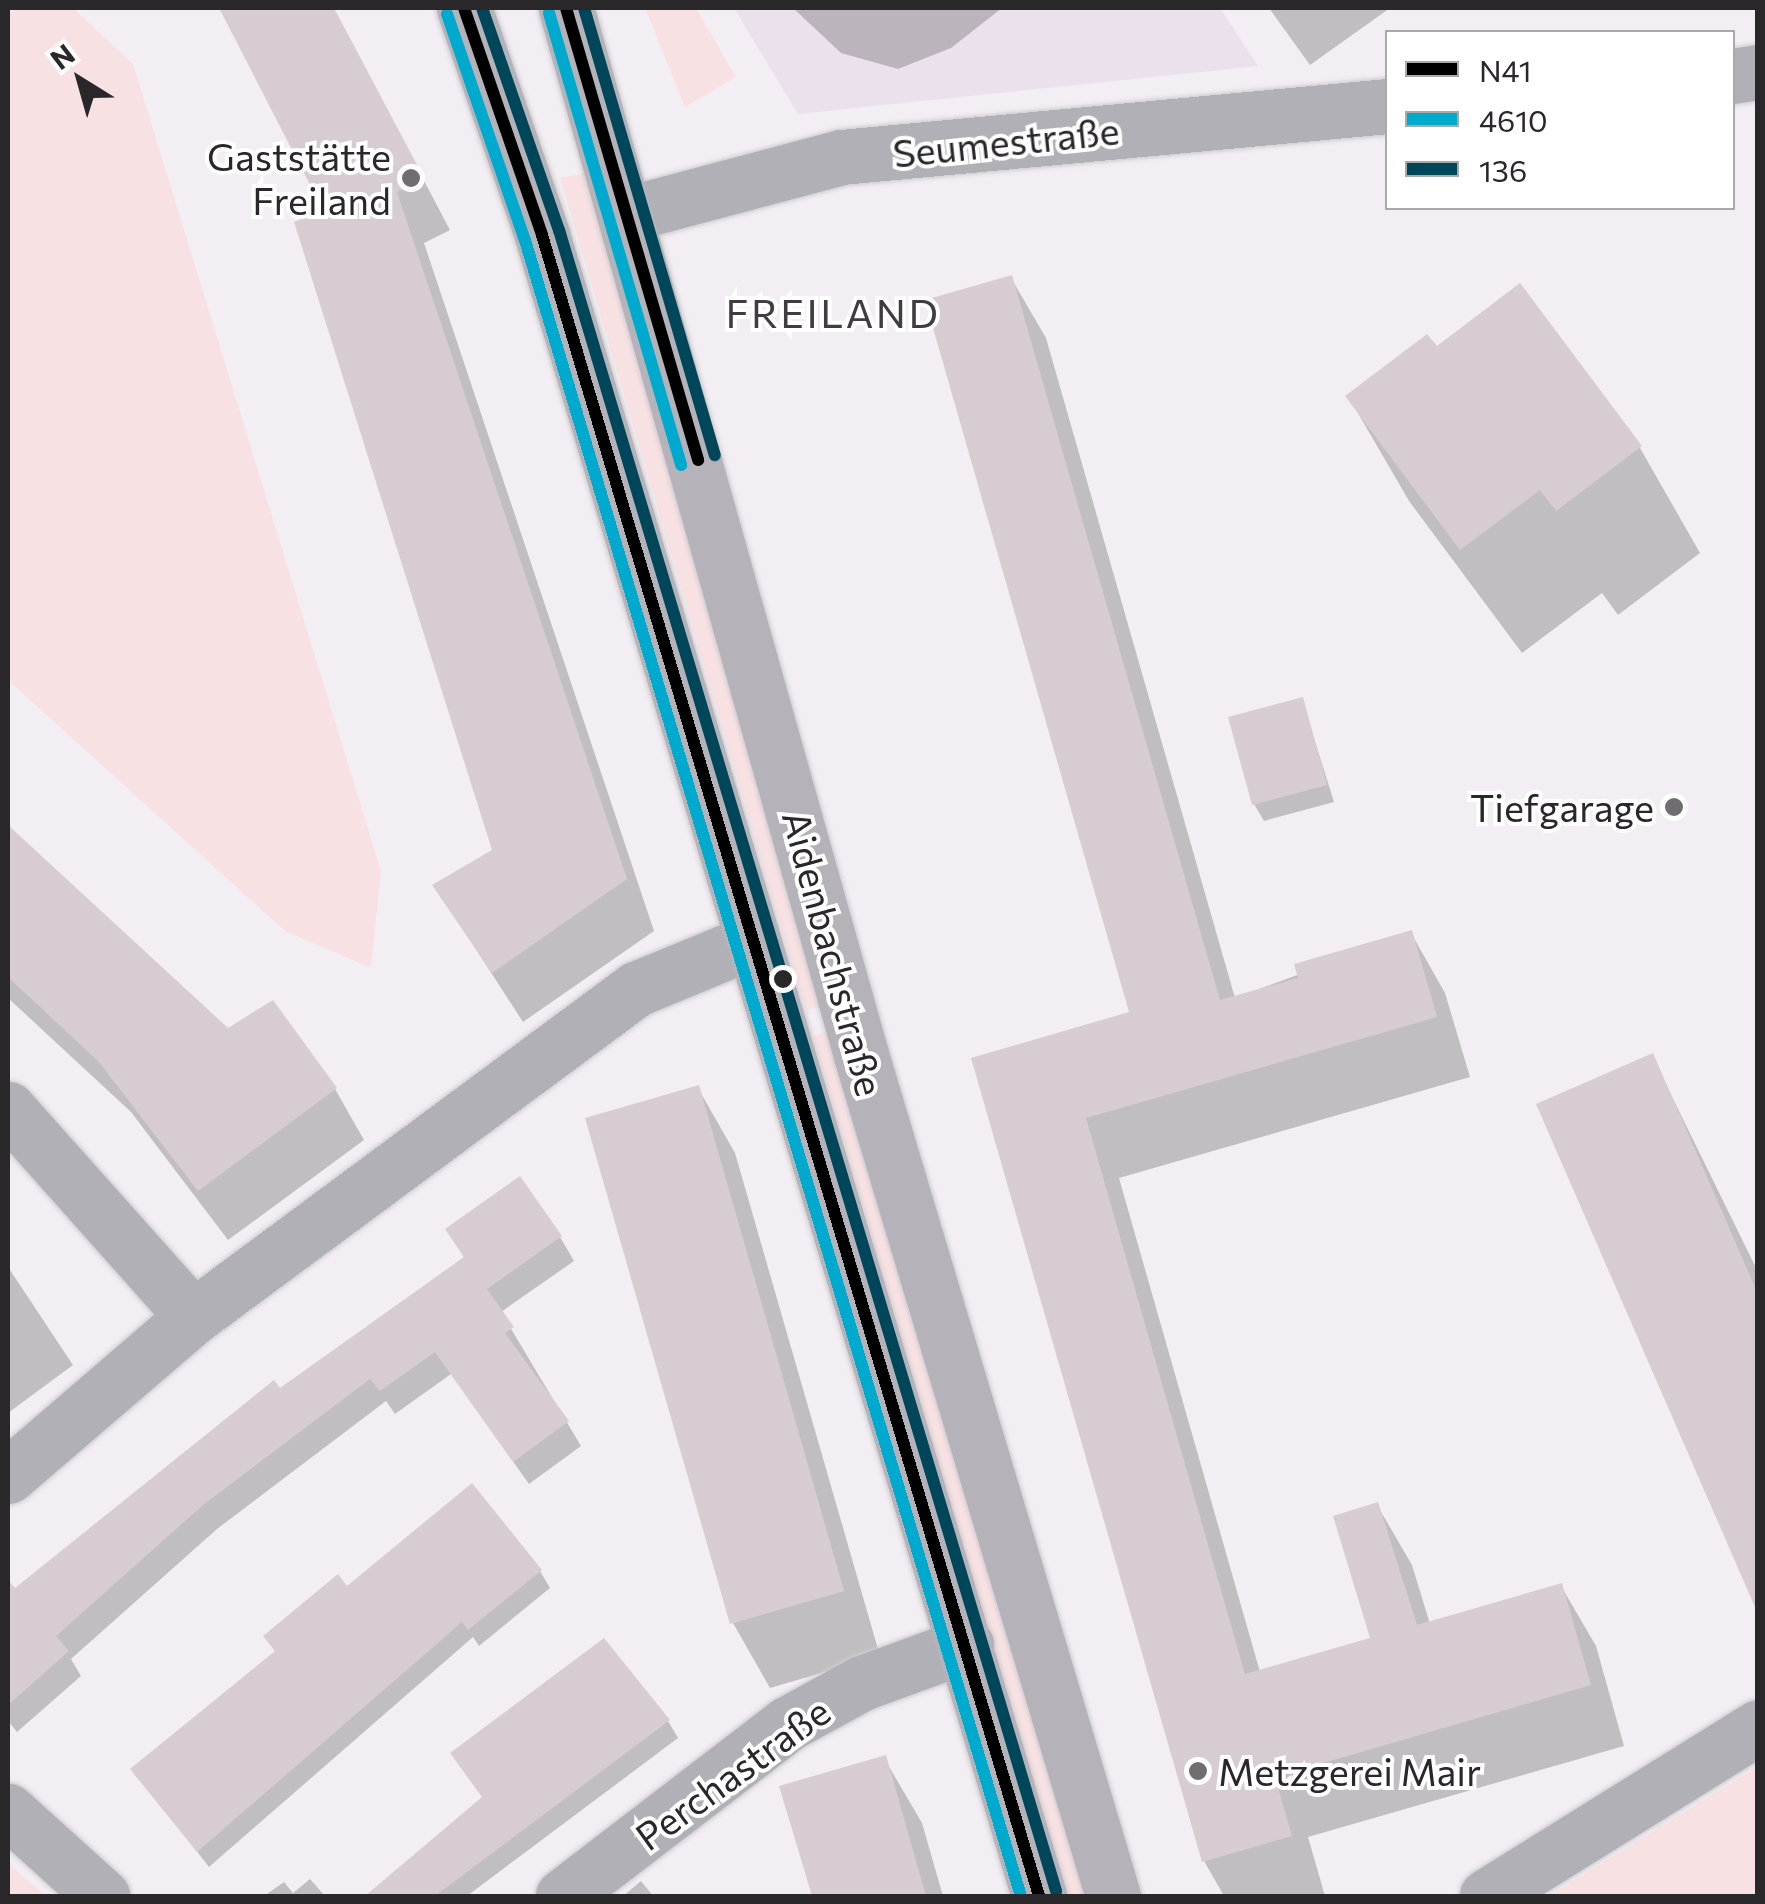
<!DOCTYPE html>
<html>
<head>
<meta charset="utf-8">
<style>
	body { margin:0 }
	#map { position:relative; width:1765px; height:1904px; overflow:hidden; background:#f2eef3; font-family:Commissioner,sans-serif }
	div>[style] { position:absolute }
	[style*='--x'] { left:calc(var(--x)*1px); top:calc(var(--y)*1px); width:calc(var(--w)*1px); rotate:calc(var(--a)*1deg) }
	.built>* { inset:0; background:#eae1ed }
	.green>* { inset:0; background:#f8e1e3 }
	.shadow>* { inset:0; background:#0003 }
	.building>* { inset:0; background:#d8ccd3 }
	.roads { filter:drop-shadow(0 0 2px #cdcbce) drop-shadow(0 0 2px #cdcbce) }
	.minor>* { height:55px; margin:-27.5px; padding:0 27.5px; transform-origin:27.5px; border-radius:27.5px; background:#b1b0b7 }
	.major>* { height:55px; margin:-27.5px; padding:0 27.5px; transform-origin:27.5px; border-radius:27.5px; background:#b5b2ba }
	.bus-1>* { height:12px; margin:-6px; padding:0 6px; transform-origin:6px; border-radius:6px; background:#000 }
	.bus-2>* { height:12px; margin:-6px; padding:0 6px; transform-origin:6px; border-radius:6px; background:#00a9ce }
	.bus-3>* { height:12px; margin:-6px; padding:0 6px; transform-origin:6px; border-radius:6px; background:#00465a }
	.dots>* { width:28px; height:28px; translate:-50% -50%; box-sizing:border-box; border:5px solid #fff; border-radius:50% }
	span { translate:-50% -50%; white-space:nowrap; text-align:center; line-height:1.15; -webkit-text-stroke:8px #fff; paint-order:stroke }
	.street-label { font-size:38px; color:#2a272b }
	.poi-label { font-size:38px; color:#2a272b }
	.right { translate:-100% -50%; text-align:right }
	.left { translate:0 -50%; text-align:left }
	.neighbourhood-label { font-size:40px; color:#413b43; letter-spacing:2.5px }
	.frame { position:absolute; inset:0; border:10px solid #2a272b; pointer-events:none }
	.legend { position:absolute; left:1385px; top:30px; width:350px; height:180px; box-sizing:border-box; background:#fff; border:2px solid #aaa9aa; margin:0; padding:12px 18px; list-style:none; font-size:30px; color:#2a272b }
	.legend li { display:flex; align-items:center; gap:20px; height:50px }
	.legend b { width:50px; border:2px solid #aaa9aa }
	.north { position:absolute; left:30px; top:30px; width:100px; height:100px; -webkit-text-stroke:8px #fff; paint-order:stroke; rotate:323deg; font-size:28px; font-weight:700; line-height:40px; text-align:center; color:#2a272b }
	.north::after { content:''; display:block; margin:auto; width:35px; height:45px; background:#2a272b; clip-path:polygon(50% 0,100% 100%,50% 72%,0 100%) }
</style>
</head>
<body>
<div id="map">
	<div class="built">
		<div style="clip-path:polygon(734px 8px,1220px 8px,1258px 66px,798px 114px)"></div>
	</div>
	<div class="green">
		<div style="clip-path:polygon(21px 8px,73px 8px,133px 64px,381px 871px,371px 968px,285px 931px,8px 680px,8px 13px)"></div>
		<div style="clip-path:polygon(645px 8px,696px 8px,736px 77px,685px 107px)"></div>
		<div style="clip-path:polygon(596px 171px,820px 1006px,806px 1010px,560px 178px)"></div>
		<div style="clip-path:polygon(829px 1032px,1089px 1896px,1067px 1896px,813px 1036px)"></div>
		<div style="clip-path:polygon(1757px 1767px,1757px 1896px,1549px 1896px)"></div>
		<div style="clip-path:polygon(8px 1863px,46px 1896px,8px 1896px)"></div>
	</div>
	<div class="shadow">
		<div style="clip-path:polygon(222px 8px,333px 8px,450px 230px,424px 243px,654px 931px,523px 1022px,435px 886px,495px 851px,327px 211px)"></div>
		<div style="clip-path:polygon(793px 8px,1002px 8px,951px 48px,898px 69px,841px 53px)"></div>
		<div style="clip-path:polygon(1269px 8px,1390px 8px,1310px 65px)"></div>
		<div style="clip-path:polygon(1011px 278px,1046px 338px,1235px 998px,1411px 933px,1445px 993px,1470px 1077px,1119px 1178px,1260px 1672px,1374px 1640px,1377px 1505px,1412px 1565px,1430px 1624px,1561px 1586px,1596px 1646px,1624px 1746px,1308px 1837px,1325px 1896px,1224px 1896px,1204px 1861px,974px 1059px,1132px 1013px)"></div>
		<div style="clip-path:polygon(1519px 287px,1640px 448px,1700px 553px,1618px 615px,1602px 593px,1522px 653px,1409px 501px,1348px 396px,1436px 350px)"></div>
		<div style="clip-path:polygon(1302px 700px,1334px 802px,1264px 821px,1254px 804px)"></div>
		<div style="clip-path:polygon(8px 828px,227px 1031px,335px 1089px,364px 1140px,228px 1240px,131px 1112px,8px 998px)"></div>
		<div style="clip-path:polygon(1652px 1056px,1758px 1272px,1758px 1603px)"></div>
		<div style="clip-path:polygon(698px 1088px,735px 1153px,880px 1656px,770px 1688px,733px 1623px)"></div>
		<div style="clip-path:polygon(448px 1230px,560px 1237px,574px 1261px,501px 1312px,581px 1446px,529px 1484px,451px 1374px,395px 1414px,386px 1401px,217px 1529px,71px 1659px,81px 1676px,17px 1732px,8px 1721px,8px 1584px,14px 1592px,465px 1259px)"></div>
		<div style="clip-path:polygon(8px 1267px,73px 1365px,8px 1413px)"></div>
		<div style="clip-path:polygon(540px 1571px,550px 1588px,479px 1646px,473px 1637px,209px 1867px,133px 1769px,276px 1653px,266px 1636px,347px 1589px)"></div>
		<div style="clip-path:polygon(668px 1721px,678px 1738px,467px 1896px,369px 1896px,483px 1798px)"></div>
		<div style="clip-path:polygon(884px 1758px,922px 1823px,943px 1896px,814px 1896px,782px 1787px)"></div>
		<div style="clip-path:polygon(310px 1879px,325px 1896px,264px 1896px,284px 1882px,293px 1893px)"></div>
		<div style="clip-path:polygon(641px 1881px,653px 1896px,623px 1896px)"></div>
	</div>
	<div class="building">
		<div style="clip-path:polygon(219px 8px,334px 8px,424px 178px,397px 192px,627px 879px,492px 973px,432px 885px,492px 850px,294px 222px,323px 210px)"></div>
		<div style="clip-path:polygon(1012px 275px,1220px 1000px,1298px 978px,1294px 964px,1412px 930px,1437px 1017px,1086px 1118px,1245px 1674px,1370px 1638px,1333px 1516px,1378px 1502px,1417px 1625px,1562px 1583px,1591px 1685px,1275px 1777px,1292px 1836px,1202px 1862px,971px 1058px,1129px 1012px,925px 300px)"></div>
		<div style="clip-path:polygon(1520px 283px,1642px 446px,1556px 511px,1540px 490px,1460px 550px,1345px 396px,1427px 334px,1437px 346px)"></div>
		<div style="clip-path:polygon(1303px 697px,1327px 785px,1252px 805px,1228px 717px)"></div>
		<div style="clip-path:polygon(8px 825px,228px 1028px,273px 1000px,337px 1088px,198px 1191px,99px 1062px,8px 977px)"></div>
		<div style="clip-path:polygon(1653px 1053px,1758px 1294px,1758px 1614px,1536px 1104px)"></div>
		<div style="clip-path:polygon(699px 1085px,844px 1591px,730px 1624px,585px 1118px)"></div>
		<div style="clip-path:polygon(520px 1176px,562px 1236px,487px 1289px,514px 1327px,505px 1333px,569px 1421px,513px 1462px,435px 1352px,380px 1391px,370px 1379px,203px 1505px,56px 1636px,69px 1651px,8px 1705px,8px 1580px,15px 1588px,274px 1380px,280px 1388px,464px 1257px,445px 1229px)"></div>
		<div style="clip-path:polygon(472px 1483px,542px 1570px,468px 1630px,462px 1622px,197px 1852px,130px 1769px,275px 1651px,263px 1636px,338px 1574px,347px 1586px)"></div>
		<div style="clip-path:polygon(604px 1638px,670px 1720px,435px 1896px,365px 1896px,482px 1797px,450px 1753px)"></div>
		<div style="clip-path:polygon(886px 1755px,926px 1896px,812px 1896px,779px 1786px)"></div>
	</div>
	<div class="roads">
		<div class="minor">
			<div style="--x:1732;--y:76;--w:26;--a:-9"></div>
			<div style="--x:631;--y:213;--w:217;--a:-14.9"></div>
			<div style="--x:841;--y:157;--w:549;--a:-5.33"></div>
			<div style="--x:8;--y:1109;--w:278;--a:48.3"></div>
			<div style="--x:8;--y:1476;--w:244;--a:-40.7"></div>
			<div style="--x:193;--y:1317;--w:551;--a:-36.52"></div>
			<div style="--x:636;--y:989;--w:123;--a:-22.4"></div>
			<div style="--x:8;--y:1811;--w:127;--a:42.1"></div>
			<div style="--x:563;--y:1896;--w:282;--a:-37.5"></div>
			<div style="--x:787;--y:1724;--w:85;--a:-28.7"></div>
			<div style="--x:862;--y:1683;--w:111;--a:-20.1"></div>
			<div style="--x:1487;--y:1896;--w:319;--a:-31.9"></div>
		</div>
		<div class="major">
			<div style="--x:464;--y:8;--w:240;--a:71"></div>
			<div style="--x:542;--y:235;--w:1734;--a:73.34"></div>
			<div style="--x:566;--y:8;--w:1088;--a:74.26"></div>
			<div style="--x:861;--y:1055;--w:878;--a:73.32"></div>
		</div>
	</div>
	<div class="bus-1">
		<div style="--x:464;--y:8;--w:240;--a:71"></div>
		<div style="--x:542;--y:235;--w:1734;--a:73.34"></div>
		<div style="--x:566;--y:8;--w:471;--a:73.7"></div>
	</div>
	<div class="bus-2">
		<div style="--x:549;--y:13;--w:471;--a:73.7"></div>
		<div style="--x:447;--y:14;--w:239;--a:71"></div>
		<div style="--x:525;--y:240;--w:1729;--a:73.33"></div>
	</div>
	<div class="bus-3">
		<div style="--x:482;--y:8;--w:235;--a:70.9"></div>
		<div style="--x:559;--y:230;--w:1734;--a:73.34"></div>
		<div style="--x:584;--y:8;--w:466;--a:73.7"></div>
	</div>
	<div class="dots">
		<div style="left:411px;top:178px;background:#706d71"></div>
		<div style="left:1674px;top:807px;background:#706d71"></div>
		<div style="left:783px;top:979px;background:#2a272b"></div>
		<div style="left:1198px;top:1771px;background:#706d71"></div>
	</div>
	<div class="street-label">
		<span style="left:1006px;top:141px;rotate:-6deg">Seumestraße</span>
		<span style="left:834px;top:953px;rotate:75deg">Aidenbachstraße</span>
		<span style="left:732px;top:1773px;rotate:-36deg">Perchastraße</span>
	</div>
	<div class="poi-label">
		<span class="right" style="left:391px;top:178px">Gaststätte<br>Freiland</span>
		<span class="right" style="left:1654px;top:807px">Tiefgarage</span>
		<span class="left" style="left:1218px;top:1771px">Metzgerei Mair</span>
	</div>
	<div class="neighbourhood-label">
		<span style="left:833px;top:312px">FREILAND</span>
	</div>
	<div class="frame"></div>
	<ul class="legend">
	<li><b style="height:12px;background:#000"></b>N41</li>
	<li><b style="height:12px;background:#00a9ce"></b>4610</li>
	<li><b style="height:12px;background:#00465a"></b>136</li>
	</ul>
	<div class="north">N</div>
</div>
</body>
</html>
